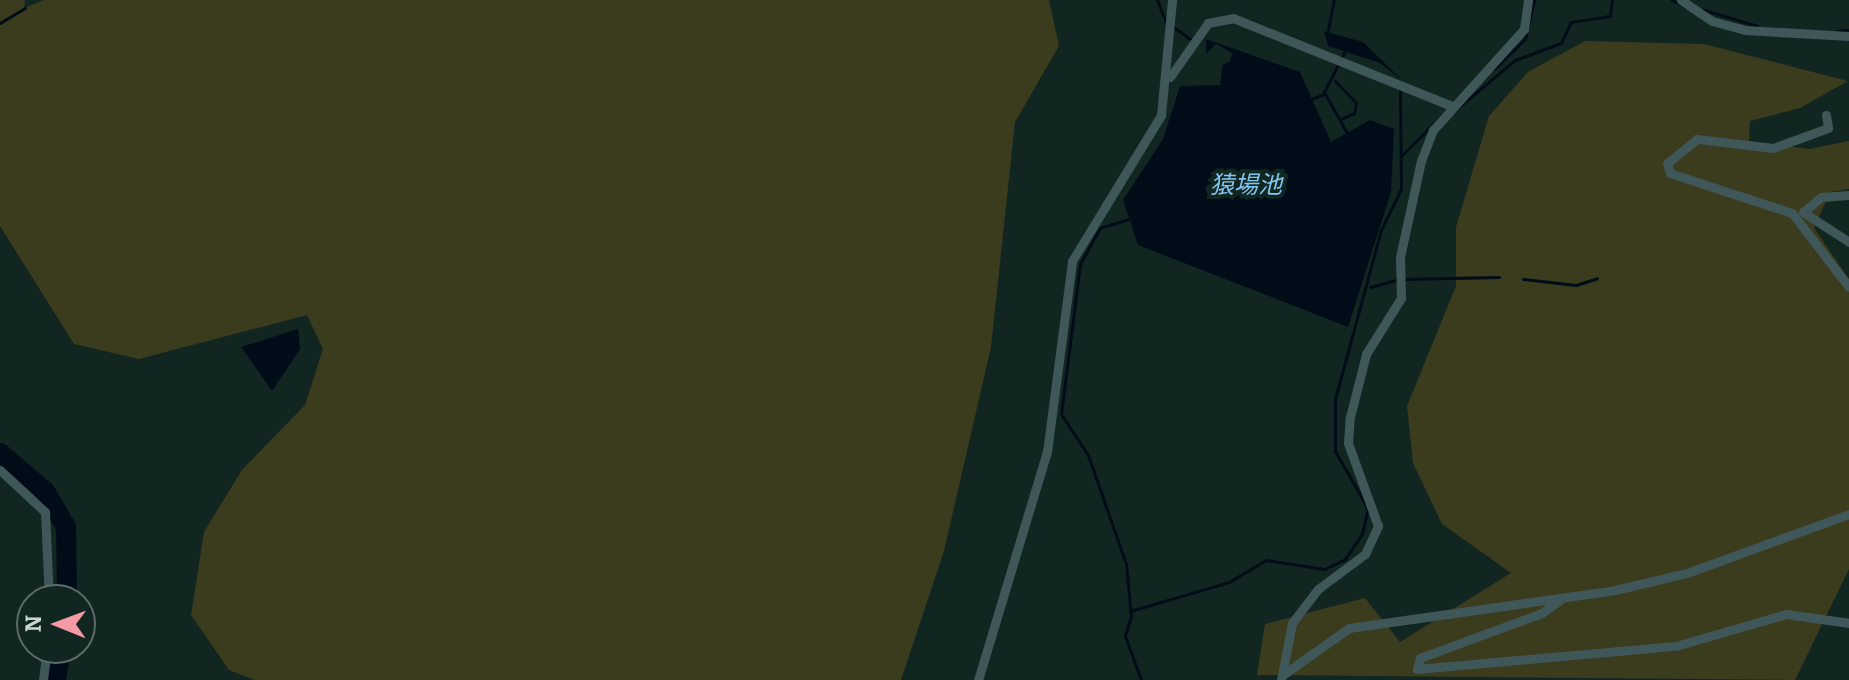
<!DOCTYPE html>
<html>
<head>
<meta charset="utf-8">
<style>
	body { margin:0 }
	#map { position:relative; width:1849px; height:680px; overflow:hidden; background:#122621; font-family:Bitter,"Noto Sans JP",serif }
	div>[style] { position:absolute }
	[style*='--x'] { left:calc(var(--x)*1px); top:calc(var(--y)*1px); width:calc(var(--w)*1px); rotate:calc(var(--a)*1deg) }
	.green>* { inset:0; background:#3b3b1e }
	.water>* { inset:0; background:#000d19 }
	.stream>* { height:3px; margin:-1.5px; padding:0 1.5px; transform-origin:1.5px; border-radius:1.5px; background:#000d19 }
	.river>* { height:20px; margin:-10px; padding:0 10px; transform-origin:10px; border-radius:10px; background:#000d19 }
	.street>* { height:9px; margin:-4.5px; padding:0 4.5px; transform-origin:4.5px; border-radius:4.5px; background:#40575a }
	span { translate:-50% -50%; white-space:nowrap; text-align:center; line-height:1.15; -webkit-text-stroke:8px #122621; paint-order:stroke }
	.water-label { font-size:24px; color:#84c7f3; font-style:italic }
	.north { position:absolute; left:16px; top:584px; width:80px; height:80px; box-sizing:border-box; background:#122621; border:2px solid #5c6c68; border-radius:50%; rotate:271deg; font-size:22px; font-weight:700; line-height:32px; text-align:center; color:#cad6d2 }
	.north::after { content:''; display:block; margin:auto; width:28px; height:36px; background:#f49aa4; clip-path:polygon(50% 0,100% 100%,50% 72%,0 100%) }
</style>
</head>
<body>
<div id="map">
	<div class="green">
		<div style="clip-path:polygon(0 0,25px 0,24px 8px,44px 0,1049px 0,1059px 46px,1015px 122px,991px 347px,944px 551px,901px 680px,255px 680px,229px 670px,191px 615px,204px 532px,242px 470px,305px 405px,323px 349px,307px 315px,139px 359px,74px 344px,0 226px)"></div>
		<div style="clip-path:polygon(1585px 41px,1704px 44px,1848px 81px,1800px 108px,1750px 121px,1749px 141px,1809px 149px,1849px 141px,1849px 189px,1830px 192px,1814px 228px,1849px 279px,1849px 569px,1795px 680px,1257px 675px,1265px 624px,1365px 598px,1400px 642px,1511px 573px,1442px 524px,1413px 463px,1407px 406px,1456px 286px,1456px 227px,1489px 116px,1528px 72px)"></div>
	</div>
	<div class="water">
		<div style="clip-path:polygon(1324px 31px,1363px 42px,1403px 81px,1380px 63px,1328px 46px)"></div>
		<div style="clip-path:polygon(1206px 39px,1300px 72px,1331px 142px,1370px 120px,1394px 129px,1391px 192px,1348px 327px,1138px 245px,1123px 200px,1163px 139px,1180px 86px,1220px 85px,1223px 64px,1230px 62px,1232px 53px,1216px 44px,1206px 54px)"></div>
		<div style="clip-path:polygon(298px 329px,300px 349px,272px 391px,241px 347px)"></div>
	</div>
	<div class="stream">
		<div style="--x:1157;--y:0;--w:24;--a:68"></div>
		<div style="--x:1672;--y:0;--w:25;--a:27"></div>
		<div style="--x:1701;--y:9;--w:59;--a:16.6"></div>
		<div style="--x:0;--y:23;--w:29;--a:-31"></div>
		<div style="--x:1175;--y:28;--w:19;--a:36"></div>
		<div style="--x:1837;--y:31;--w:12;--a:-5"></div>
		<div style="--x:1327;--y:35;--w:36;--a:-79"></div>
		<div style="--x:1346;--y:49;--w:48;--a:117.1"></div>
		<div style="--x:1324;--y:92;--w:47;--a:60.7"></div>
		<div style="--x:1494;--y:69;--w:43;--a:-44.1"></div>
		<div style="--x:1525;--y:39;--w:40;--a:-77"></div>
		<div style="--x:1335;--y:81;--w:30;--a:46"></div>
		<div style="--x:1356;--y:103;--w:10;--a:101"></div>
		<div style="--x:1354;--y:113;--w:14;--a:155"></div>
		<div style="--x:1309;--y:100;--w:16;--a:-22"></div>
		<div style="--x:1454;--y:111;--w:80;--a:-39.9"></div>
		<div style="--x:1515;--y:60;--w:49;--a:-20.3"></div>
		<div style="--x:1561;--y:43;--w:23;--a:-65"></div>
		<div style="--x:1571;--y:22;--w:39;--a:-9"></div>
		<div style="--x:1610;--y:16;--w:16;--a:-83"></div>
		<div style="--x:1401;--y:156;--w:59;--a:-45"></div>
		<div style="--x:1132;--y:218;--w:34;--a:163"></div>
		<div style="--x:1100;--y:228;--w:41;--a:119.1"></div>
		<div style="--x:1080;--y:264;--w:151;--a:97.2"></div>
		<div style="--x:1061;--y:414;--w:49;--a:56.6"></div>
		<div style="--x:1088;--y:455;--w:115;--a:70.8"></div>
		<div style="--x:1126;--y:564;--w:52;--a:84.5"></div>
		<div style="--x:1131;--y:616;--w:21;--a:107"></div>
		<div style="--x:1125;--y:636;--w:47;--a:70"></div>
		<div style="--x:1405;--y:279;--w:94;--a:-1.2"></div>
		<div style="--x:1523;--y:279;--w:53;--a:6.5"></div>
		<div style="--x:1576;--y:285;--w:22;--a:-18"></div>
		<div style="--x:1370;--y:287;--w:28;--a:-15"></div>
		<div style="--x:1130;--y:611;--w:103;--a:-16.3"></div>
		<div style="--x:1229;--y:582;--w:43;--a:-30.7"></div>
		<div style="--x:1266;--y:560;--w:59;--a:8.8"></div>
		<div style="--x:1324;--y:569;--w:23;--a:-25"></div>
		<div style="--x:1345;--y:559;--w:30;--a:-56"></div>
		<div style="--x:1362;--y:534;--w:26;--a:-77"></div>
		<div style="--x:1368;--y:509;--w:67;--a:-119.6"></div>
		<div style="--x:1335;--y:451;--w:52;--a:-90"></div>
		<div style="--x:1335;--y:399;--w:175;--a:-74.8"></div>
		<div style="--x:1381;--y:230;--w:46;--a:-64"></div>
		<div style="--x:1401;--y:189;--w:103;--a:-90.6"></div>
	</div>
	<div class="river">
		<div style="--x:0;--y:453;--w:59;--a:40.2"></div>
		<div style="--x:45;--y:491;--w:42;--a:59.7"></div>
		<div style="--x:66;--y:527;--w:73;--a:89.2"></div>
		<div style="--x:56;--y:680;--w:32;--a:-81"></div>
	</div>
	<div class="street">
		<div style="--x:1681;--y:0;--w:37;--a:34"></div>
		<div style="--x:1712;--y:21;--w:34;--a:15"></div>
		<div style="--x:1745;--y:30;--w:104;--a:3.3"></div>
		<div style="--x:1170;--y:77;--w:66;--a:-54.9"></div>
		<div style="--x:1208;--y:23;--w:25;--a:-11"></div>
		<div style="--x:1233;--y:18;--w:236;--a:21.9"></div>
		<div style="--x:1826;--y:115;--w:13;--a:81"></div>
		<div style="--x:1828;--y:128;--w:59;--a:160"></div>
		<div style="--x:1773;--y:148;--w:77;--a:-173.2"></div>
		<div style="--x:1697;--y:139;--w:38;--a:141"></div>
		<div style="--x:1667;--y:163;--w:10;--a:73"></div>
		<div style="--x:1670;--y:173;--w:128;--a:18.2"></div>
		<div style="--x:1792;--y:213;--w:93;--a:52.4"></div>
		<div style="--x:1849;--y:195;--w:28;--a:176"></div>
		<div style="--x:1821;--y:197;--w:23;--a:140"></div>
		<div style="--x:1803;--y:212;--w:55;--a:33.1"></div>
		<div style="--x:0;--y:470;--w:62;--a:43"></div>
		<div style="--x:45;--y:512;--w:88;--a:87.4"></div>
		<div style="--x:1561;--y:599;--w:24;--a:144"></div>
		<div style="--x:1542;--y:613;--w:130;--a:159.8"></div>
		<div style="--x:1420;--y:658;--w:11;--a:105"></div>
		<div style="--x:1417;--y:669;--w:260;--a:-5.1"></div>
		<div style="--x:1676;--y:646;--w:115;--a:-16.2"></div>
		<div style="--x:1786;--y:614;--w:64;--a:8.1"></div>
		<div style="--x:1284;--y:674;--w:80;--a:-35.3"></div>
		<div style="--x:1349;--y:628;--w:269;--a:-8.1"></div>
		<div style="--x:1615;--y:590;--w:74;--a:-13.3"></div>
		<div style="--x:1687;--y:573;--w:172;--a:-20"></div>
		<div style="--x:43;--y:680;--w:32;--a:-83"></div>
		<div style="--x:978;--y:680;--w:238;--a:-73.2"></div>
		<div style="--x:1047;--y:452;--w:193;--a:-82.5"></div>
		<div style="--x:1072;--y:261;--w:171;--a:-58.6"></div>
		<div style="--x:1161;--y:115;--w:116;--a:-84.5"></div>
		<div style="--x:1281;--y:680;--w:58;--a:-79.1"></div>
		<div style="--x:1292;--y:623;--w:43;--a:-52.6"></div>
		<div style="--x:1318;--y:589;--w:59;--a:-36.7"></div>
		<div style="--x:1365;--y:554;--w:31;--a:-65"></div>
		<div style="--x:1378;--y:526;--w:88;--a:-109.9"></div>
		<div style="--x:1348;--y:443;--w:26;--a:-86"></div>
		<div style="--x:1350;--y:417;--w:65;--a:-75.7"></div>
		<div style="--x:1366;--y:354;--w:66;--a:-58"></div>
		<div style="--x:1401;--y:298;--w:41;--a:-91.4"></div>
		<div style="--x:1400;--y:257;--w:98;--a:-77.7"></div>
		<div style="--x:1421;--y:161;--w:33;--a:-69"></div>
		<div style="--x:1433;--y:130;--w:136;--a:-48"></div>
		<div style="--x:1524;--y:29;--w:29;--a:-82"></div>
	</div>
	<div class="water-label">
		<span style="left:1246px;top:186px">猿場池</span>
	</div>
	<div class="north">N</div>
</div>
</body>
</html>
